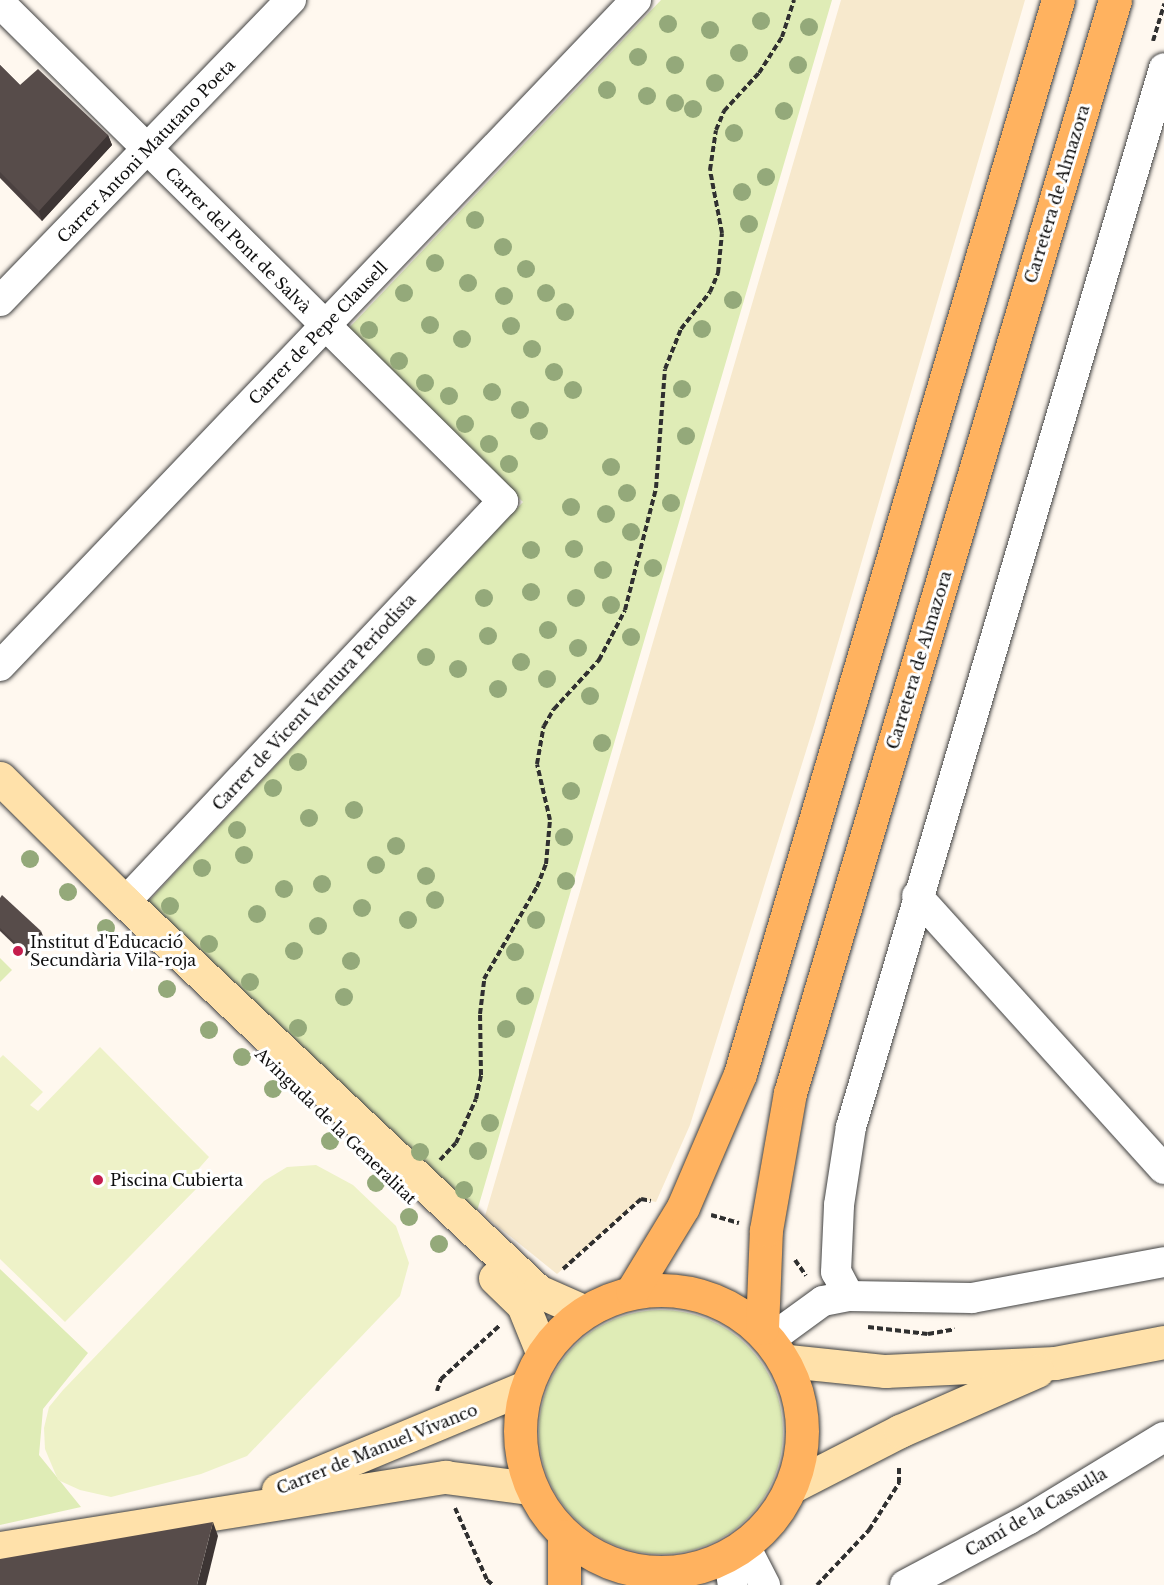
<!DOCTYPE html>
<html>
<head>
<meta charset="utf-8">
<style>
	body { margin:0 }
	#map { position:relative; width:1164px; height:1585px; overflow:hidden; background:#fff8ef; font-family:"Libre Baskerville",serif }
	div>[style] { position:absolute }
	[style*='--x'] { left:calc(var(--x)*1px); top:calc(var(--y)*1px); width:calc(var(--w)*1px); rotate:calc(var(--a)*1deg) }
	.farmland>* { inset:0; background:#f7e9cd }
	.green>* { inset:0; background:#dfecb6 }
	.round { border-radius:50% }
	.pitch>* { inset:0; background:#eef2c8 }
	.path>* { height:4px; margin-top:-2px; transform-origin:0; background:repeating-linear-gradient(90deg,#303030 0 6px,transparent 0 9px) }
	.roads { filter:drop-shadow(0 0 2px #414141) drop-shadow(0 0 2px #414141) }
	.street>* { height:30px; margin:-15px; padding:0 15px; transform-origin:15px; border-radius:15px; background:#fff }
	.secondary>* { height:33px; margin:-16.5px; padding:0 16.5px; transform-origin:16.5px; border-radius:16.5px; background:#ffe1aa }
	.primary>* { height:33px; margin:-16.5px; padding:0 16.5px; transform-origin:16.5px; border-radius:16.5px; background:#ffb25f }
	.primary>.ring { margin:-16.5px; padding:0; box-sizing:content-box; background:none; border:33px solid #ffb25f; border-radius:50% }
	.trees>* { width:18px; height:18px; margin:-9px; border-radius:50%; background:#94a97a }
	.wall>* { inset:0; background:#4b4140 }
	.shaded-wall>* { inset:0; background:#3d3534 }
	.building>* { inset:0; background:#574c4a }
	.dots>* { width:16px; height:16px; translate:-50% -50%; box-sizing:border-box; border:3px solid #fff; border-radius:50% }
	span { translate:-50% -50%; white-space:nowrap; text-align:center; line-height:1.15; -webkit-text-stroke:6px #fff; paint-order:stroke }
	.street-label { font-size:16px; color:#0e0e0e }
	.poi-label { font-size:16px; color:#0e0e0e }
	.left { translate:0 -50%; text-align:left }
</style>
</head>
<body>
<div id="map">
	<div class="farmland">
		<div style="clip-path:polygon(841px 0,1025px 0,815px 722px,690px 1125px,656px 1202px,641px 1199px,557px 1274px,485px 1216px)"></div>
	</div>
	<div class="green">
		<div style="clip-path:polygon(661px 0,832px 0,475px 1218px,144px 906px,523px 502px,347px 330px)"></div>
		<div style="clip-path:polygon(0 958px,12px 970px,0 982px)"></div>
		<div style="clip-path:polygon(0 1269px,88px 1353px,43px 1409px,39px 1455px,81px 1507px,0 1525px)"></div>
		<div class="round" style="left:539px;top:1310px;width:244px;height:244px"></div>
	</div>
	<div class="pitch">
		<div style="clip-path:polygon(100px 1047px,209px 1157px,194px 1174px,200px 1185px,65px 1322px,0 1259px,0 1058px,3px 1055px,43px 1092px,30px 1105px,38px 1111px)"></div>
		<div style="clip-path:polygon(316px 1165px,353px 1185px,396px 1226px,409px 1263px,400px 1296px,247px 1456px,201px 1474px,111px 1497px,80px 1490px,58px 1480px,45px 1449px,44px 1428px,49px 1407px,63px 1390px,264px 1181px,287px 1167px)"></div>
	</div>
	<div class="path">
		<div style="--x:1153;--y:41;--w:39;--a:-73"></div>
		<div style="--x:440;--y:1160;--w:23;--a:-47"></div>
		<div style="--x:456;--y:1143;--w:48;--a:-65.6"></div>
		<div style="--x:476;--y:1099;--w:25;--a:-78"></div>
		<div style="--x:481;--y:1075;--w:61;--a:-90.9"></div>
		<div style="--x:480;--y:1014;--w:35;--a:-83"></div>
		<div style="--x:484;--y:979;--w:106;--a:-60.1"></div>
		<div style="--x:537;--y:887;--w:25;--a:-69"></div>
		<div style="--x:546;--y:864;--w:44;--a:-84.8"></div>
		<div style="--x:550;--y:820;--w:57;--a:-103.1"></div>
		<div style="--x:537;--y:764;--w:39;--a:-80"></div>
		<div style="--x:544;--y:726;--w:20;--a:-60"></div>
		<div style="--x:554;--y:709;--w:67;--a:-47.4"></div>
		<div style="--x:599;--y:660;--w:56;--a:-62.5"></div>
		<div style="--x:625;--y:610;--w:126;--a:-75.7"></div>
		<div style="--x:656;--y:488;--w:119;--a:-85.7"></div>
		<div style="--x:665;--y:369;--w:43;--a:-68.2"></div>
		<div style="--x:681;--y:329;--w:47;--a:-51.9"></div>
		<div style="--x:710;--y:292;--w:21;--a:-67"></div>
		<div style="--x:718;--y:273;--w:40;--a:-84.3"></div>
		<div style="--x:722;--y:233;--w:64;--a:-100.8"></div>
		<div style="--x:710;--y:170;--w:40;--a:-81.5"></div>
		<div style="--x:716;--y:130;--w:21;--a:-67"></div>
		<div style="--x:724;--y:111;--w:52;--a:-47.4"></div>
		<div style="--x:759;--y:73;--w:43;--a:-57.4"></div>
		<div style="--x:782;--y:37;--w:39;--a:-72"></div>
		<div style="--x:711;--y:1215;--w:29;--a:16"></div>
		<div style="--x:795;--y:1260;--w:19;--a:55"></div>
		<div style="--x:563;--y:1269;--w:105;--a:-41.9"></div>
		<div style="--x:641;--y:1199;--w:10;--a:11"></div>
		<div style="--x:868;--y:1327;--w:60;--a:6.7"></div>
		<div style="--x:928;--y:1334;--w:27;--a:-10"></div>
		<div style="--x:437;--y:1391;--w:13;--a:-72"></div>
		<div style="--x:441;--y:1379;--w:79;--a:-42.4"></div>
		<div style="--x:455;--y:1508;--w:79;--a:66"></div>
		<div style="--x:487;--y:1580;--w:8;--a:40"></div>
		<div style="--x:817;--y:1585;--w:76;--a:-46.6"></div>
		<div style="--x:869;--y:1530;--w:56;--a:-57.4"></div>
		<div style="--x:899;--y:1483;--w:18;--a:-90"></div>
	</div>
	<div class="roads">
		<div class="street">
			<div style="--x:0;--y:3;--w:708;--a:44.71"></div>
			<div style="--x:503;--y:501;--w:551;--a:133.31"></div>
			<div style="--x:0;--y:301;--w:419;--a:-46"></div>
			<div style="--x:0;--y:666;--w:921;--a:-46.32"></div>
			<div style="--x:917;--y:896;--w:368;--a:47.9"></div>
			<div style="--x:849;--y:1296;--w:27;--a:-118"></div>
			<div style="--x:836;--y:1272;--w:67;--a:-87.4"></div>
			<div style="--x:839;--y:1205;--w:79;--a:-81.3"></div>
			<div style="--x:851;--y:1127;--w:1104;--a:-73.53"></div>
			<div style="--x:772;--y:1338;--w:63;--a:-36"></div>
			<div style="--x:823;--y:1301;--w:26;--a:-11"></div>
			<div style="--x:849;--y:1296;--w:123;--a:0.9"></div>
			<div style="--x:972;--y:1298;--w:195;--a:-10.6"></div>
			<div style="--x:745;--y:1546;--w:44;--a:62.9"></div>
			<div style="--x:729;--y:1558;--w:27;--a:82"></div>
			<div style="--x:905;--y:1585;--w:140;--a:-28"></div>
			<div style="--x:1029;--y:1519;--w:158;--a:-31.3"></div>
		</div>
		<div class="secondary">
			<div style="--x:0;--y:778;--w:176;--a:44.8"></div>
			<div style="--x:125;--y:902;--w:567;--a:43.29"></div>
			<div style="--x:538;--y:1291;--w:49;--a:24"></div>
			<div style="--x:495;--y:1278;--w:39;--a:44"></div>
			<div style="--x:523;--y:1305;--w:51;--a:68"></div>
			<div style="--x:788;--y:1361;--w:98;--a:5.9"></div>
			<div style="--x:885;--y:1371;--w:170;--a:-2.7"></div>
			<div style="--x:1055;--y:1363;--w:111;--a:-10.9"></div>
			<div style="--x:791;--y:1487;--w:123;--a:-27.2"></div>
			<div style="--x:900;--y:1431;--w:150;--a:-23.7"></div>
			<div style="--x:278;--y:1490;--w:268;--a:-22.6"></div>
			<div style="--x:0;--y:1548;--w:451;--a:-9.1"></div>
			<div style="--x:445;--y:1477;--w:86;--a:7.4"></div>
		</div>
		<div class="primary">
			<div class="ring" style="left:520px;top:1290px;width:249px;height:249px"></div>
			<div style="--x:632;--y:1291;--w:98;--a:-58.7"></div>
			<div style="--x:683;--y:1207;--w:145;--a:-66.8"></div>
			<div style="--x:740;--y:1074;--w:1120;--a:-73.51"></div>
			<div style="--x:762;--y:1328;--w:98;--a:-87.7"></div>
			<div style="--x:766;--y:1230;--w:139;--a:-80.1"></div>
			<div style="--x:790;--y:1093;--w:1140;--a:-73.44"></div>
			<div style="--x:564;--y:1585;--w:49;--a:-90"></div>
		</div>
	</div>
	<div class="trees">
		<div style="left:761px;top:21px"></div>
		<div style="left:668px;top:24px"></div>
		<div style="left:809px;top:27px"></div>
		<div style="left:710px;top:30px"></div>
		<div style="left:739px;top:53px"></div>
		<div style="left:638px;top:57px"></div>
		<div style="left:675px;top:65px"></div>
		<div style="left:798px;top:65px"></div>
		<div style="left:715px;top:83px"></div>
		<div style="left:607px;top:90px"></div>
		<div style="left:647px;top:96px"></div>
		<div style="left:675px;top:103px"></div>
		<div style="left:693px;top:109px"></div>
		<div style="left:784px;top:111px"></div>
		<div style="left:734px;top:133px"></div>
		<div style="left:766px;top:177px"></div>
		<div style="left:742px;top:192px"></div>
		<div style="left:475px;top:220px"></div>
		<div style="left:749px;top:224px"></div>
		<div style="left:503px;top:247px"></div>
		<div style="left:435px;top:263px"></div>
		<div style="left:526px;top:269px"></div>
		<div style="left:468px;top:283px"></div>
		<div style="left:404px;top:293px"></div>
		<div style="left:546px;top:293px"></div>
		<div style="left:504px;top:296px"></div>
		<div style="left:733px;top:300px"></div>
		<div style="left:565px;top:312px"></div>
		<div style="left:430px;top:325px"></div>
		<div style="left:511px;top:326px"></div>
		<div style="left:702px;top:329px"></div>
		<div style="left:369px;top:330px"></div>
		<div style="left:462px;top:339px"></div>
		<div style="left:532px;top:349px"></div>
		<div style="left:399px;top:361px"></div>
		<div style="left:554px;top:372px"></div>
		<div style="left:425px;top:383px"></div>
		<div style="left:682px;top:389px"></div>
		<div style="left:573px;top:390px"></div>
		<div style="left:492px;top:392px"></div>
		<div style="left:449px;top:396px"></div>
		<div style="left:520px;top:410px"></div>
		<div style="left:465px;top:424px"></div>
		<div style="left:539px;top:431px"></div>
		<div style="left:686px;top:436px"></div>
		<div style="left:489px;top:444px"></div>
		<div style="left:509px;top:464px"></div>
		<div style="left:611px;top:467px"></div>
		<div style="left:627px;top:493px"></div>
		<div style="left:671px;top:503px"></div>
		<div style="left:571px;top:507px"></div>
		<div style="left:606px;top:514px"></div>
		<div style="left:631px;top:532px"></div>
		<div style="left:574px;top:549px"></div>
		<div style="left:531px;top:550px"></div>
		<div style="left:653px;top:568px"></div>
		<div style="left:603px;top:570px"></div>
		<div style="left:531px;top:592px"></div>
		<div style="left:484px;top:598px"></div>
		<div style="left:576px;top:598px"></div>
		<div style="left:611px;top:605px"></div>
		<div style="left:548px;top:630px"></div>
		<div style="left:488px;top:636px"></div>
		<div style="left:631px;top:637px"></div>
		<div style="left:578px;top:648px"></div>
		<div style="left:426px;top:657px"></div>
		<div style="left:521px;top:662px"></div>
		<div style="left:458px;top:669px"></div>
		<div style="left:547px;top:679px"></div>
		<div style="left:498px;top:689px"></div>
		<div style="left:590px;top:696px"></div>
		<div style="left:602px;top:743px"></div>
		<div style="left:298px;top:762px"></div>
		<div style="left:273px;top:788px"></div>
		<div style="left:571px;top:791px"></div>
		<div style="left:354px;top:810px"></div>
		<div style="left:309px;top:818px"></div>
		<div style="left:237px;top:830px"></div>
		<div style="left:564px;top:837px"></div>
		<div style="left:396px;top:846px"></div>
		<div style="left:244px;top:855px"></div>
		<div style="left:30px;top:859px"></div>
		<div style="left:376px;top:865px"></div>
		<div style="left:202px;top:868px"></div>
		<div style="left:426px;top:876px"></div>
		<div style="left:566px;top:881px"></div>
		<div style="left:322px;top:884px"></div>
		<div style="left:284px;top:889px"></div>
		<div style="left:68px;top:892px"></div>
		<div style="left:435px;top:900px"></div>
		<div style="left:170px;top:906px"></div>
		<div style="left:362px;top:908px"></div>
		<div style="left:257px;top:914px"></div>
		<div style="left:408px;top:920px"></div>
		<div style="left:536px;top:920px"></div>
		<div style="left:318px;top:926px"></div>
		<div style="left:106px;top:928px"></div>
		<div style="left:209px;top:944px"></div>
		<div style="left:294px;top:951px"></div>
		<div style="left:515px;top:952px"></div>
		<div style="left:351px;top:961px"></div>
		<div style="left:250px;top:982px"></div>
		<div style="left:167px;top:989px"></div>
		<div style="left:525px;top:996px"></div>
		<div style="left:344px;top:997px"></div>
		<div style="left:298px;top:1028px"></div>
		<div style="left:506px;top:1029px"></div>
		<div style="left:209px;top:1030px"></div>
		<div style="left:242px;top:1057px"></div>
		<div style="left:273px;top:1089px"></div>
		<div style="left:490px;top:1123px"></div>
		<div style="left:330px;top:1141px"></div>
		<div style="left:478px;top:1151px"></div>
		<div style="left:420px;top:1152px"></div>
		<div style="left:376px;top:1183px"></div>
		<div style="left:464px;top:1190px"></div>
		<div style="left:409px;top:1217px"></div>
		<div style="left:439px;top:1244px"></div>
	</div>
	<div class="wall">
		<div style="clip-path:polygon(0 65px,20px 85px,108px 135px,112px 145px,42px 221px,0 178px)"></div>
		<div style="clip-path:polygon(0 898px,43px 936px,26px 956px,0 931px)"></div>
	</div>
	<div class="shaded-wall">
		<div style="clip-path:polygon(108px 135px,112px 145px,42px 221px,39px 211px)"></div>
		<div style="clip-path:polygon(41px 931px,43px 936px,26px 956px,24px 951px)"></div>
		<div style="clip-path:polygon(213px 1522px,218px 1536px,206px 1585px,197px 1585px)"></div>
	</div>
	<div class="building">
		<div style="clip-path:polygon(0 65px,20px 85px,38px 69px,108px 135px,39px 211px,0 172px)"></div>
		<div style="clip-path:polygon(2px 895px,41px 931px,24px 951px,0 928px,0 898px)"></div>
		<div style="clip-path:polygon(213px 1522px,197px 1585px,0 1585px,0 1559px)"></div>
	</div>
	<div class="dots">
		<div style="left:18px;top:951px;background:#c51e4e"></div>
		<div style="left:98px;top:1180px;background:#c51e4e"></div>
	</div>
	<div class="street-label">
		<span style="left:146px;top:151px;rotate:-46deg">Carrer Antoni Matutano Poeta</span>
		<span style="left:1057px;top:194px;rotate:-73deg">Carretera de Almazora</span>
		<span style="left:238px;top:240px;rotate:45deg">Carrer del Pont de Salvà</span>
		<span style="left:318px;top:333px;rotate:-46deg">Carrer de Pepe Clausell</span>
		<span style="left:919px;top:660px;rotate:-73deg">Carretera de Almazora</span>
		<span style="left:314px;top:702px;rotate:-47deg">Carrer de Vicent Ventura Periodista</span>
		<span style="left:336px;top:1126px;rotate:44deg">Avinguda de la Generalitat</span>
		<span style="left:377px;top:1449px;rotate:-22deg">Carrer de Manuel Vivanco</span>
		<span style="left:1036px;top:1512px;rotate:-30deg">Camí de la Cassul·la</span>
	</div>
	<div class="poi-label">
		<span class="left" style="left:30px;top:951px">Institut d'Educació<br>Secundària Vila-roja</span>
		<span class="left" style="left:110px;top:1180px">Piscina Cubierta</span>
	</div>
</div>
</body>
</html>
